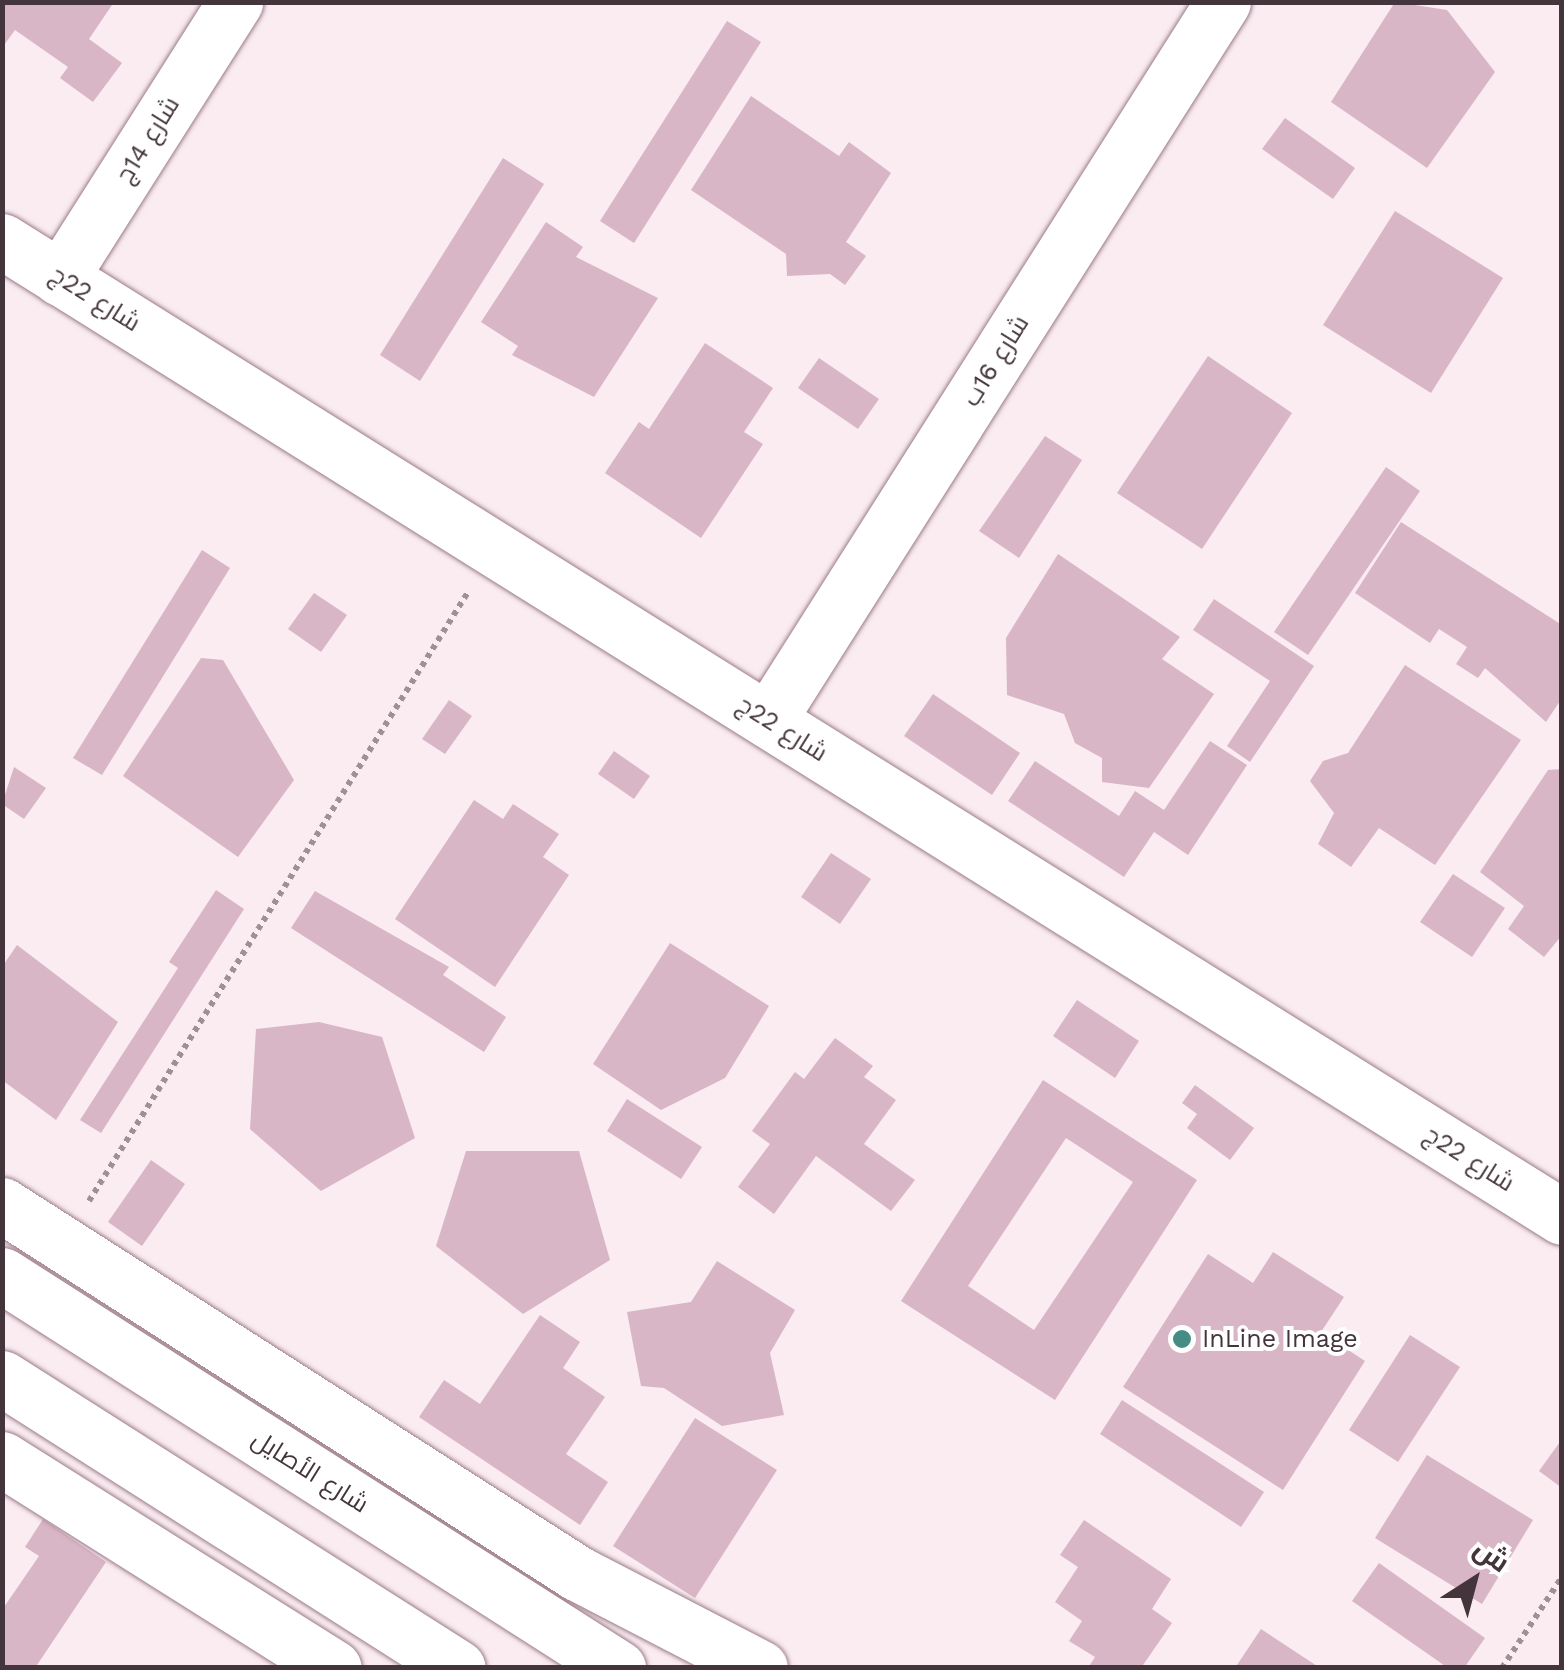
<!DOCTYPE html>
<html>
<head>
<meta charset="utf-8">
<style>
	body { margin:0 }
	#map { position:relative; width:1564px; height:1670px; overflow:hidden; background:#faecf1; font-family:"Work Sans",Cairo,sans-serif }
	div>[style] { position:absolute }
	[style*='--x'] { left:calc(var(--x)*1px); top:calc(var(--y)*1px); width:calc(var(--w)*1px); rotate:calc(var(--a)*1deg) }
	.building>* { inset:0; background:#d9b6c5 }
	.path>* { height:6px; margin-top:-3px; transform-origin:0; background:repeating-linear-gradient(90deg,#9e9095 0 5px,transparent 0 10px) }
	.roads { filter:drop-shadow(0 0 2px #9b7b89) drop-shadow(0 0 2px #9b7b89) }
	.minor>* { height:55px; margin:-27.5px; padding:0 27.5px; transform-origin:27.5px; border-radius:27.5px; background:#fff }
	.dots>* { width:28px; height:28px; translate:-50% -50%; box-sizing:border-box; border:5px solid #fff; border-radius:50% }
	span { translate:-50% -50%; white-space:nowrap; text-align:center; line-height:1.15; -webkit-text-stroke:8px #fff; paint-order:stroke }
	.street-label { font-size:25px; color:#43353b }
	.poi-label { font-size:25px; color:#43353b }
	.left { translate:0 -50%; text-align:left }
	.frame { position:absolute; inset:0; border:5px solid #43353b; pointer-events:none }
	.north { position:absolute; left:1424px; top:1530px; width:100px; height:100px; -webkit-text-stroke:8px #fff; paint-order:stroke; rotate:36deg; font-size:28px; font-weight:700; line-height:40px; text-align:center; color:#43353b }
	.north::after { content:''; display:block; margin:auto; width:35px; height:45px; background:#43353b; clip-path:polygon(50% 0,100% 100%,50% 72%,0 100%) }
</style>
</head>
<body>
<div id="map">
	<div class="building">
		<div style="clip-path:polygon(2px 2px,114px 2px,89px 39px,122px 63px,93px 102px,60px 78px,68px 67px,15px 30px,2px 48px)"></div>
		<div style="clip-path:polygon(1395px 2px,1447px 10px,1495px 72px,1427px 168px,1331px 102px)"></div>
		<div style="clip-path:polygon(727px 21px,761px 42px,634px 243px,600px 221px)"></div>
		<div style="clip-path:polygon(751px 96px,839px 156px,849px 142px,891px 173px,846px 242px,866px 256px,845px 285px,830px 274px,787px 276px,786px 254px,691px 190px)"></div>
		<div style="clip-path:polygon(1285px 118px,1355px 168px,1333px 199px,1262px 149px)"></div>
		<div style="clip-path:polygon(503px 158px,544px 184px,420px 381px,380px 355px)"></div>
		<div style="clip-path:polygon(1395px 211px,1503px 278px,1431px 393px,1323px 325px)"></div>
		<div style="clip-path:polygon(546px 222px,583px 247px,576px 257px,658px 298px,594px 397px,512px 355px,518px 346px,481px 322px)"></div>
		<div style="clip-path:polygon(705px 343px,773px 388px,744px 432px,763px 444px,701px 538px,605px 473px,639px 422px,649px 429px)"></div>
		<div style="clip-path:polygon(1208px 356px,1292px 413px,1202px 549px,1117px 493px)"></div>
		<div style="clip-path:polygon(819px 358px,879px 399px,858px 429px,798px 388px)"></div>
		<div style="clip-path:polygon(1045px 436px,1082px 460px,1019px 558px,979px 531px)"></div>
		<div style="clip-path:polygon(1386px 467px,1420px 491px,1308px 655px,1274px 632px)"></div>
		<div style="clip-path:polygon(1401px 522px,1562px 625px,1562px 698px,1546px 722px,1485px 668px,1478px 678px,1456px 664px,1467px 647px,1439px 629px,1430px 643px,1355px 593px)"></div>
		<div style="clip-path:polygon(202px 550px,230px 568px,102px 775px,73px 758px)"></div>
		<div style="clip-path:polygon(1058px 554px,1180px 637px,1162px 659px,1214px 694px,1149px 788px,1102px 782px,1102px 758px,1075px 743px,1064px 714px,1007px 695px,1006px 638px)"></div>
		<div style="clip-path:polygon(314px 593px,347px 615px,321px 652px,288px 629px)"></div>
		<div style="clip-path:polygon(1214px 599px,1314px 666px,1250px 762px,1227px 746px,1270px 681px,1193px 630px)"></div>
		<div style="clip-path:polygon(201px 658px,223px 660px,294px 780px,238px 857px,123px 776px)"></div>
		<div style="clip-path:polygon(1405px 665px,1521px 740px,1435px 865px,1379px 828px,1351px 867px,1318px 844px,1334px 813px,1310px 781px,1323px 761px,1348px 753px)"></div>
		<div style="clip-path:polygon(933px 694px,1020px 753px,992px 795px,904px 736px)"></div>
		<div style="clip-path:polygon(449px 700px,472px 716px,445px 754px,422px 739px)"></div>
		<div style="clip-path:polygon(1210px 741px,1247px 765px,1188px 855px,1154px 832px,1124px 877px,1008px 801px,1035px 761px,1119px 816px,1135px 791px,1164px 810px)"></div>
		<div style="clip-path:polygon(614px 751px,650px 776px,634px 799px,598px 774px)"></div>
		<div style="clip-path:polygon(14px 767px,46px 788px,24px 819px,2px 804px)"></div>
		<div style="clip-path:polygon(1562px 769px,1562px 935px,1544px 957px,1508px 929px,1524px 906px,1480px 872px,1548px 770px)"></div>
		<div style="clip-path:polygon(474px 800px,503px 819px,513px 804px,559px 834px,543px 857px,569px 875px,495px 987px,395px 919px)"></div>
		<div style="clip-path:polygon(831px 853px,871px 879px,840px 924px,801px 897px)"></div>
		<div style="clip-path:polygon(1453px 874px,1505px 908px,1472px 957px,1420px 922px)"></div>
		<div style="clip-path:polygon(216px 890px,244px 909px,101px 1133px,80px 1120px,178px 968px,169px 962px)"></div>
		<div style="clip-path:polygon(315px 891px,449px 967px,443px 975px,506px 1017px,484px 1052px,291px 928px)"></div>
		<div style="clip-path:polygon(670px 943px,769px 1006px,725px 1078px,661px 1110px,593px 1064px)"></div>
		<div style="clip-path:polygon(17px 945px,118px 1022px,56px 1120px,2px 1080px,2px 967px)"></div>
		<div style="clip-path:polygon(1077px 1000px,1139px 1041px,1115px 1078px,1053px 1036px)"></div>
		<div style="clip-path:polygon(319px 1022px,382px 1037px,415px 1138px,321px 1191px,250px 1129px,256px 1029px)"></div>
		<div style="clip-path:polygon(835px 1038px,873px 1066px,864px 1077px,896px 1100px,864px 1144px,915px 1180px,891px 1211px,816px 1156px,774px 1214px,738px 1187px,770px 1144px,752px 1131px,795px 1072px,804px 1079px)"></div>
		<div style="clip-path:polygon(evenodd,1043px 1080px,1197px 1180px,1055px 1400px,901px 1301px,1043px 1080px,1066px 1138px,1133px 1182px,1034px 1330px,968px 1286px,1066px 1138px)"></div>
		<div style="clip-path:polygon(1195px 1085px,1254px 1128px,1230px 1160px,1187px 1128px,1197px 1114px,1182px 1103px)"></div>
		<div style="clip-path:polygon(627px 1099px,702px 1147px,681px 1179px,607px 1131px)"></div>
		<div style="clip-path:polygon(466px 1151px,579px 1151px,610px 1260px,523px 1314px,436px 1246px)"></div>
		<div style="clip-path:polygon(151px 1160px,185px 1184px,142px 1246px,108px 1222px)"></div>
		<div style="clip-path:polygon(1273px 1252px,1344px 1297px,1321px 1332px,1365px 1361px,1283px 1490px,1123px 1387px,1208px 1254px,1253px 1283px)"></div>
		<div style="clip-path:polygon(717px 1261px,795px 1310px,770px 1353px,784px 1415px,722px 1426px,664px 1388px,641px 1386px,627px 1312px,691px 1302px)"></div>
		<div style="clip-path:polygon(540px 1315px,580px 1342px,563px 1368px,605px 1397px,566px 1454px,608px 1482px,580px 1525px,419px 1417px,444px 1380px,480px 1404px)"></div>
		<div style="clip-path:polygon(1410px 1335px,1460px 1367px,1398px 1462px,1349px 1430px)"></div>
		<div style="clip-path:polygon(1122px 1400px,1264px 1492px,1241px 1527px,1100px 1434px)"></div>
		<div style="clip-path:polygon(695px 1418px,777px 1470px,695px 1598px,613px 1546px)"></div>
		<div style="clip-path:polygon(1562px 1439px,1562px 1488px,1539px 1471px)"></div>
		<div style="clip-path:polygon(1427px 1455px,1533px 1520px,1482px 1604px,1375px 1538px)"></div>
		<div style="clip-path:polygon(43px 1519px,106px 1562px,35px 1668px,2px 1668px,2px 1610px,39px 1556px,25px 1547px)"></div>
		<div style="clip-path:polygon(1084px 1520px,1171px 1579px,1152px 1609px,1172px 1623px,1141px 1668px,1088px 1668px,1095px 1657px,1069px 1641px,1082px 1621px,1055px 1602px,1078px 1567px,1060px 1555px)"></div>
		<div style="clip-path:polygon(1379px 1563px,1485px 1638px,1464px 1668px,1448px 1668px,1352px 1601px)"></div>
		<div style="clip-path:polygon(1261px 1629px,1320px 1668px,1235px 1668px)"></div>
	</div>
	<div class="path">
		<div style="--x:89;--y:1201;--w:717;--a:-58.1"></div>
		<div style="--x:1502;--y:1668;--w:109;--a:-56.6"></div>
	</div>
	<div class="roads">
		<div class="minor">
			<div style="--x:2;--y:241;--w:1840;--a:32.03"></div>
			<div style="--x:60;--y:278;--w:327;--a:-57.6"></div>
			<div style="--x:768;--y:720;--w:850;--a:-57.64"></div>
			<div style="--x:2;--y:1205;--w:683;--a:32.62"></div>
			<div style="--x:577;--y:1573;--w:206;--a:27.4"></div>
			<div style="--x:2;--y:1275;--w:731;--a:32.54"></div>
			<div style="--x:2;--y:1378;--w:540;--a:32.45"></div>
			<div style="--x:2;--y:1459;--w:392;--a:32.2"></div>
		</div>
	</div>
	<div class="dots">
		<div style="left:1182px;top:1339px;background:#458c85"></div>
	</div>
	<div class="street-label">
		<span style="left:148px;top:140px;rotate:-58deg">شارع 14ج</span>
		<span style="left:95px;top:299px;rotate:32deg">شارع 22ج</span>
		<span style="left:996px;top:361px;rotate:-58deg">شارع 16ب</span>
		<span style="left:782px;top:729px;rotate:32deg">شارع 22ج</span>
		<span style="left:1469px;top:1159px;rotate:32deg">شارع 22ج</span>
		<span style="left:310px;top:1472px;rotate:32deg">شارع الأصايل</span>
	</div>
	<div class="poi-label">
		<span class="left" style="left:1202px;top:1339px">InLine Image</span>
	</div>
	<div class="frame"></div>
	<div class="north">ش</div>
</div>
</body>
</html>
